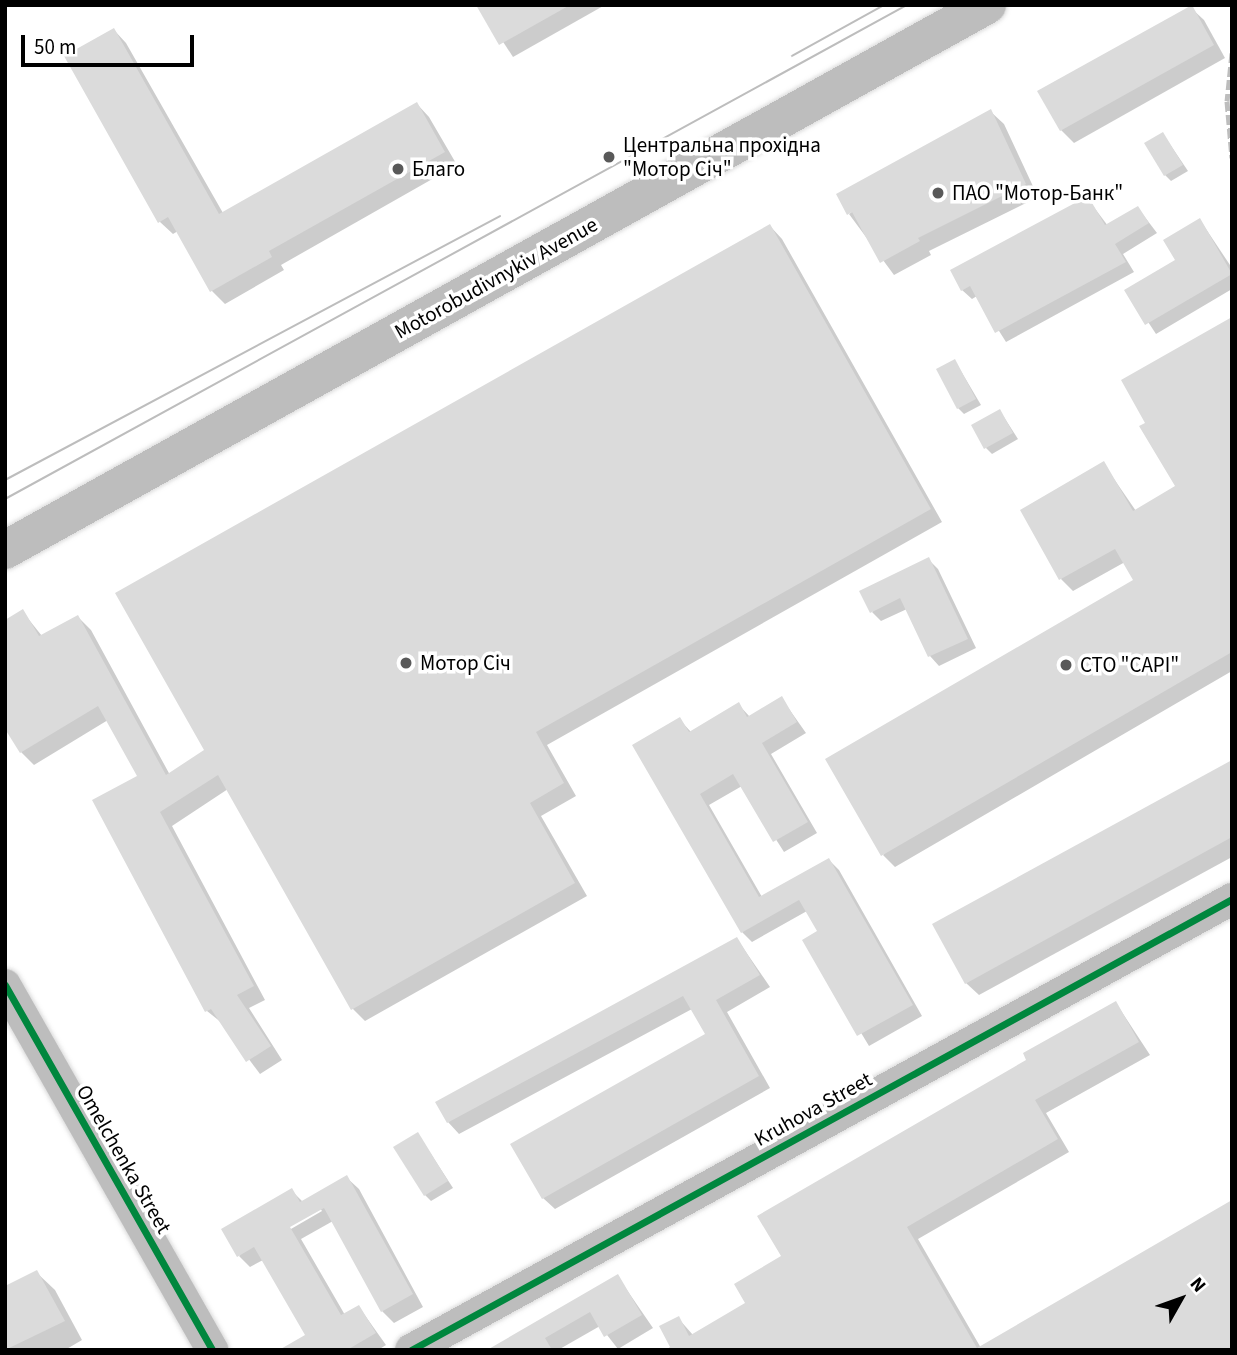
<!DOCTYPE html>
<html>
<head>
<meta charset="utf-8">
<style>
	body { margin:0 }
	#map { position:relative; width:1237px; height:1355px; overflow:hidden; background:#fff; font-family:"Source Sans 3",sans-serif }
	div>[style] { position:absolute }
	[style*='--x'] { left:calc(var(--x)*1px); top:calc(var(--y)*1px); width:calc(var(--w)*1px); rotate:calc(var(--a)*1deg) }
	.shadow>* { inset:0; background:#0003 }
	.building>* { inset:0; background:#dbdbdb }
	.roads { filter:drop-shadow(0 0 2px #dbdbdb) drop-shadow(0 0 2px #dbdbdb) }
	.minor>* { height:32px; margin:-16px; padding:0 16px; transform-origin:16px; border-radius:16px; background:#bdbdbd }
	.major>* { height:38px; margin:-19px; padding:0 19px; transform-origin:19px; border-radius:19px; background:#bdbdbd }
	.tram>* { height:2px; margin:-1px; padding:0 1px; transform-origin:1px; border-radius:1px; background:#bdbdbd }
	.rail>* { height:5px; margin-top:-2.5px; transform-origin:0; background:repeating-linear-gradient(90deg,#bdbdbd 0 10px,transparent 0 13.5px) }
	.cycleway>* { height:7px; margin:-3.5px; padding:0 3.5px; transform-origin:3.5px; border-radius:3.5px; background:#00873e }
	.dots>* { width:19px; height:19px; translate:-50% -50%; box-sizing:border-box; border:4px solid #fff; border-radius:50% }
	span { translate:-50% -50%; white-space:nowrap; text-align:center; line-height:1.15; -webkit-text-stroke:7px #fff; paint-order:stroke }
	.poi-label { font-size:21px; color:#000 }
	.left { translate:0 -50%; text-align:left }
	.street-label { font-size:21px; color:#000 }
	.frame { position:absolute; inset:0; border:7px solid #000; pointer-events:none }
	.north { position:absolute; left:1146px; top:1264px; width:70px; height:70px; -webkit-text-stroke:5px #fff; paint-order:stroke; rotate:50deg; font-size:19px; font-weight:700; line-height:28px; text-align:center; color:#000 }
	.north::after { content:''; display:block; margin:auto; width:24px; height:32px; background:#000; clip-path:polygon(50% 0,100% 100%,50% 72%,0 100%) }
	.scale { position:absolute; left:21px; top:35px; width:173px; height:32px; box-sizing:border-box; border:4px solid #000; border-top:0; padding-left:9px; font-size:21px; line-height:24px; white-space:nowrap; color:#000; -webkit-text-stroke:5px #fff; paint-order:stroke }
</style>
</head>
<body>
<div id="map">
	<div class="shadow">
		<div style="clip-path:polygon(479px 5px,605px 5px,513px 57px)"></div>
		<div style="clip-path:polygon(1191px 8px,1204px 20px,1225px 58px,1074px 143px,1061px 130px)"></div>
		<div style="clip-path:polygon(114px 30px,126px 43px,223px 213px,417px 104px,429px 117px,457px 165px,281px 265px,284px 270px,225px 304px,212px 291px,178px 231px,173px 234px,160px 222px)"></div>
		<div style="clip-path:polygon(991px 112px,1004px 124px,1038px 197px,929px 251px,931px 255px,894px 275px,849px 214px)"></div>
		<div style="clip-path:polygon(1163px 134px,1188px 171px,1171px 181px,1165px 175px)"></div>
		<div style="clip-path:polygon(1087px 198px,1108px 226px,1138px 208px,1157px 233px,1123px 254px,1134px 272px,1006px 342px,977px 296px,972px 299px,962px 290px)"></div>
		<div style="clip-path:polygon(1200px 220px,1232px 268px,1232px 289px,1156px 334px,1127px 290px,1178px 261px)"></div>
		<div style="clip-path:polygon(770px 226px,782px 239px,942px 522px,547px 745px,576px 796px,541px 816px,587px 896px,365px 1021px,353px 1009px,228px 789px,172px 826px,265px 1000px,249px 1008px,282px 1060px,260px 1074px,222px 1023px,207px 1011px,94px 801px,139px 777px,108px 720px,34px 765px,21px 752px,22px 611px,42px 636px,78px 617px,91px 630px,170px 775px,207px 751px)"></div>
		<div style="clip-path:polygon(955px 361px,981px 405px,964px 414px,958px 408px)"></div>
		<div style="clip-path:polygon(1000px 411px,1018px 439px,992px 454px,986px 448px)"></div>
		<div style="clip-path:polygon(1232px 455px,1232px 671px,895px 867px,883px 855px,1135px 580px,1125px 562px,1073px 591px,1061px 579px,1103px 463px,1136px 511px)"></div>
		<div style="clip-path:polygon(928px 559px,938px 569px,976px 648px,939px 666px,930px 656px,907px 609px,881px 621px,872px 612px)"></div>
		<div style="clip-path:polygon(782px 699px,806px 733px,771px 754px,817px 833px,784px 852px,742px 786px,709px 805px,762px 897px,829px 860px,839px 870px,922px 1016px,869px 1046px,805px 940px,819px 932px,807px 911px,752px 942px,742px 932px,634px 746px,680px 720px,691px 732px,738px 704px,750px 717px)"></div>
		<div style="clip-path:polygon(1232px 762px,1232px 857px,979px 995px,966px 983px)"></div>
		<div style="clip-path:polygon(737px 939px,770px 987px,727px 1012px,770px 1088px,555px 1209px,543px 1198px,707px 1035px,692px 1009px,459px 1134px,448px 1122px)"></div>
		<div style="clip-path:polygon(1116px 1003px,1150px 1055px,1046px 1113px,1069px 1152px,918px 1239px,981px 1348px,1232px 1350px,674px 1350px,678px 1318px,693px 1335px,747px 1303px,783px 1257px,1029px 1060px)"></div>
		<div style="clip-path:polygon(418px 1134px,453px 1188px,431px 1201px,425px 1195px)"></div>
		<div style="clip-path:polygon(evenodd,347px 1178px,359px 1189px,423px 1307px,394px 1323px,382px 1311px,333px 1221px,301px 1239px,345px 1315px,359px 1307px,386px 1345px,378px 1350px,293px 1350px,307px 1335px,263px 1260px,250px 1267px,239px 1256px,291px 1190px,303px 1202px,347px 1178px,320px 1208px,322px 1211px,284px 1233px,282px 1230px,320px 1208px)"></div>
		<div style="clip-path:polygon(36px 1272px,55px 1290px,82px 1340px,65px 1350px,5px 1350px)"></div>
		<div style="clip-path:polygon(618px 1277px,653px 1328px,618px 1349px,600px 1326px,558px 1350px,491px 1350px)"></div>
	</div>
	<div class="building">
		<div style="clip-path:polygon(476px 5px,570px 5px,499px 45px)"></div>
		<div style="clip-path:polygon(1192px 5px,1214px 45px,1060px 131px,1037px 91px)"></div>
		<div style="clip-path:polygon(114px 28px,219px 214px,417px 102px,445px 152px,269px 251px,272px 257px,210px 292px,168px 217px,158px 223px,64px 56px)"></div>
		<div style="clip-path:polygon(991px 109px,1026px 184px,918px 238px,920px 241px,880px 263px,852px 212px,847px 215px,836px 194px)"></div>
		<div style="clip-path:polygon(1163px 132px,1183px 165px,1164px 176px,1144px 143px)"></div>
		<div style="clip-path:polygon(1088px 196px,1105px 225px,1138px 206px,1149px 223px,1115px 244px,1126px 262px,995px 333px,970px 286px,961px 291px,950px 270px)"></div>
		<div style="clip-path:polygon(1200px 218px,1232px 274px,1145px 325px,1124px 290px,1175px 260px,1163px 240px)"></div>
		<div style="clip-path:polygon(770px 224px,931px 509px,536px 732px,564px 783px,530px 803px,575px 883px,351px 1010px,218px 775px,160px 812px,254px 986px,237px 995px,271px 1046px,246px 1062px,211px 1009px,205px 1012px,92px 800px,137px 776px,98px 706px,20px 753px,5px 729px,5px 620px,23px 609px,39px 636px,78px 615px,166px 775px,204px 750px,115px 593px)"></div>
		<div style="clip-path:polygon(1232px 317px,1232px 652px,881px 856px,825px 759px,1133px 580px,1115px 549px,1059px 580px,1020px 510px,1104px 461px,1133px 511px,1175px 486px,1139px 426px,1145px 423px,1121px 380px)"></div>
		<div style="clip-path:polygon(955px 359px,976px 399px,957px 409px,936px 369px)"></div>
		<div style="clip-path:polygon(1000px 409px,1013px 433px,984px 449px,971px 425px)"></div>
		<div style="clip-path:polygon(929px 557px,968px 639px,928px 657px,900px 598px,870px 613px,859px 591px)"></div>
		<div style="clip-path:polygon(782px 696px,797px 722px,762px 743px,808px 822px,773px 842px,733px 774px,700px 794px,759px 897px,829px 858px,913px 1005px,857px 1036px,802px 940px,817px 931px,799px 900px,741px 933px,632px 745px,680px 717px,689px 732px,739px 702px,747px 717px)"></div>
		<div style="clip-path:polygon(1232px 760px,1232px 837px,965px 984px,932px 924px)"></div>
		<div style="clip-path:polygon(737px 937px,760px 975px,716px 1000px,759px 1076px,542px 1199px,510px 1144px,705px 1034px,683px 996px,447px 1123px,435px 1102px)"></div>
		<div style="clip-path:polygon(1116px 1001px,1139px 1042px,1035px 1100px,1058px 1139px,907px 1227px,977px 1348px,1232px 1200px,1232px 1350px,666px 1350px,670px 1347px,659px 1326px,679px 1316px,689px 1336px,745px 1303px,734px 1284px,781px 1256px,757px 1216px,1026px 1060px,1023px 1053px)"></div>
		<div style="clip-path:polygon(418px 1132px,448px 1181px,424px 1196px,393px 1147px)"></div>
		<div style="clip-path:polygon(347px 1175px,413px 1294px,381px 1312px,324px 1208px,290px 1227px,341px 1315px,359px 1305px,376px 1333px,347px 1350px,279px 1350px,305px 1335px,254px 1247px,237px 1257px,221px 1229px,292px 1188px,300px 1202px)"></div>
		<div style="clip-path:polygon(37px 1270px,65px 1321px,5px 1350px,5px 1286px)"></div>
		<div style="clip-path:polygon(618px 1274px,642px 1315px,604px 1337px,590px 1312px,545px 1338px,552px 1350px,487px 1350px)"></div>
	</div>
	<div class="roads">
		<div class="minor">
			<div style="--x:5;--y:985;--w:420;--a:60.4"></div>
			<div style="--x:411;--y:1350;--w:937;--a:-28.78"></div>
		</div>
		<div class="major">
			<div style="--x:5;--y:550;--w:1123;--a:-29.03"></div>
		</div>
	</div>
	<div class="tram">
		<div style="--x:792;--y:56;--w:105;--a:-29"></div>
		<div style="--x:5;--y:480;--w:561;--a:-28.07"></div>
		<div style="--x:5;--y:499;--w:1028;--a:-28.71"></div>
	</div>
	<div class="rail">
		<div style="--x:1232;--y:53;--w:48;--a:95.9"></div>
		<div style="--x:1227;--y:101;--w:57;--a:85"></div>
	</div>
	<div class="cycleway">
		<div style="--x:5;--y:985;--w:420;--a:60.4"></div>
		<div style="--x:411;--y:1350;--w:937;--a:-28.78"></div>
	</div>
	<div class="dots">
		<div style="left:609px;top:157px;background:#595959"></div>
		<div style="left:398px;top:169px;background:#595959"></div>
		<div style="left:938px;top:193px;background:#595959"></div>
		<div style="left:406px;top:663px;background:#595959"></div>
		<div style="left:1066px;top:665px;background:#595959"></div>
	</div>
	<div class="poi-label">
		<span class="left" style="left:623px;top:157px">Центральна прохідна<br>"Мотор Січ"</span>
		<span class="left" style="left:412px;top:169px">Благо</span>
		<span class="left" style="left:952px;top:193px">ПАО "Мотор-Банк"</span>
		<span class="left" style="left:420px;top:663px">Мотор Січ</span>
		<span class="left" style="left:1080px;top:665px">СТО "CAPI"</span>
	</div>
	<div class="street-label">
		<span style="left:496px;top:278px;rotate:-29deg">Motorobudivnykiv Avenue</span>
		<span style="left:813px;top:1109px;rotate:-29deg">Kruhova Street</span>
		<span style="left:124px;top:1159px;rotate:60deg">Omelchenka Street</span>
	</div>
	<div class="frame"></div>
	<div class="north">N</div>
	<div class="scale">50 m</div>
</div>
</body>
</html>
